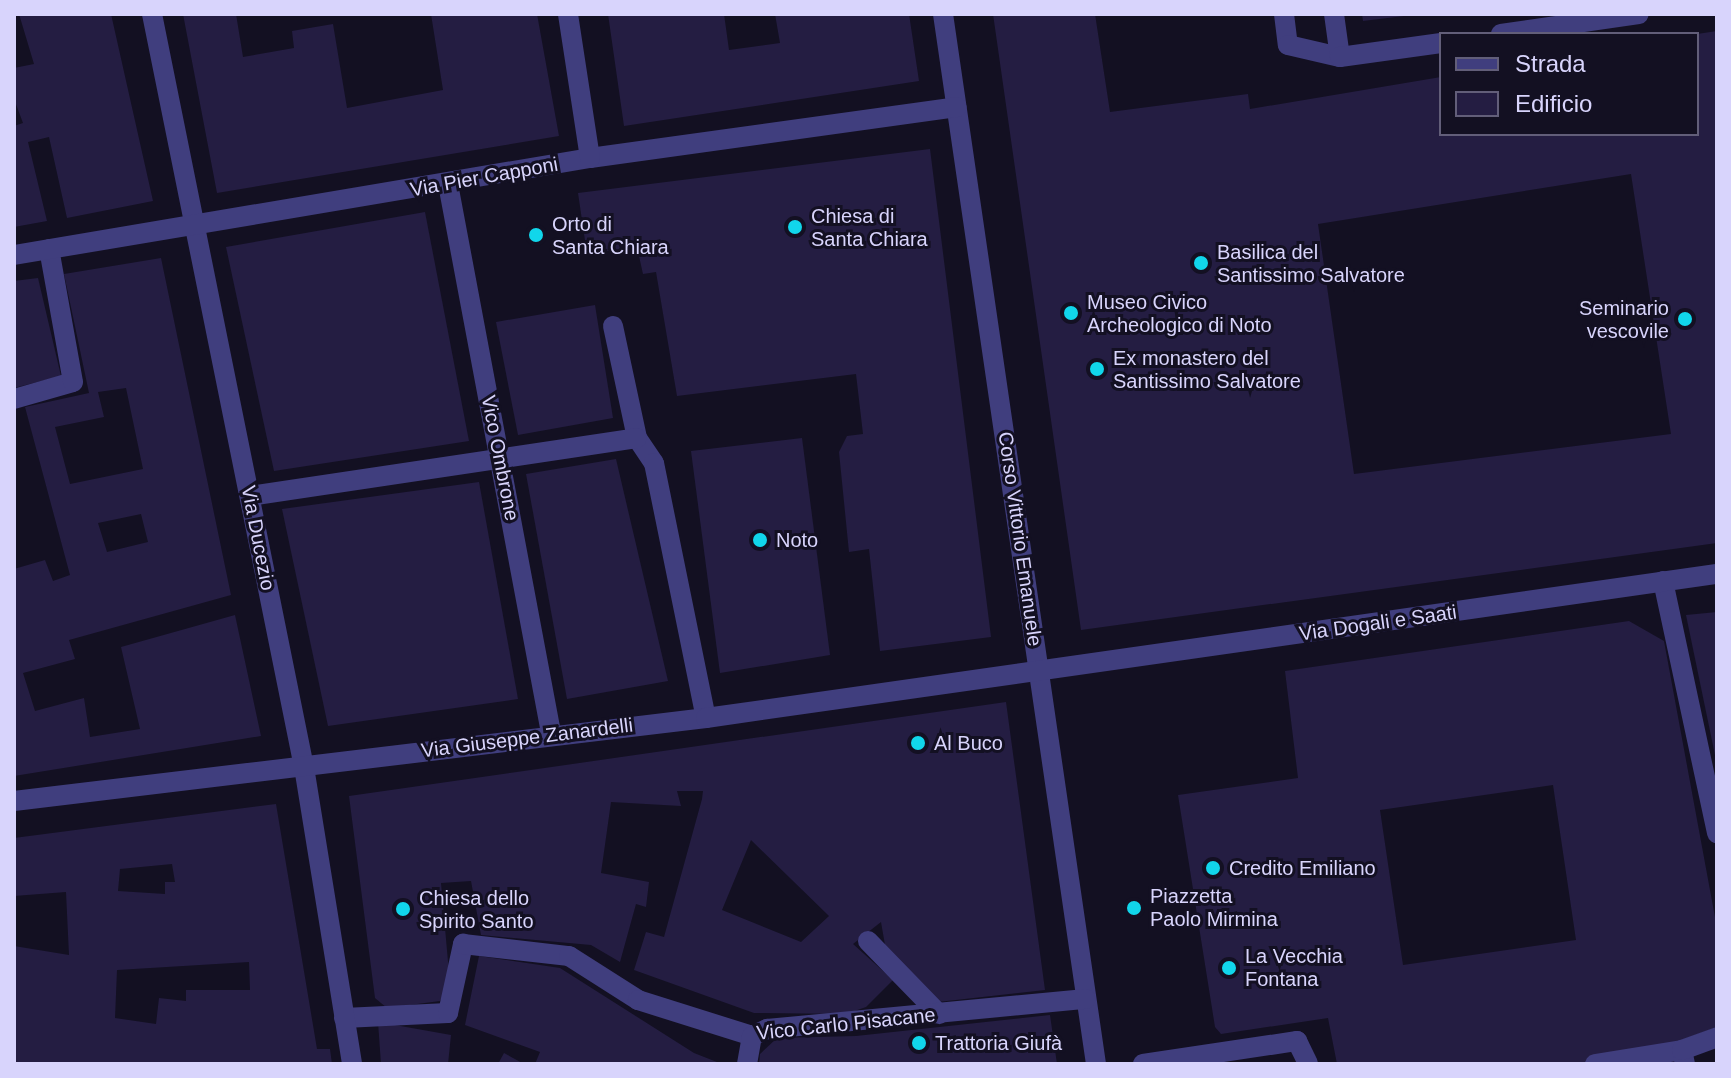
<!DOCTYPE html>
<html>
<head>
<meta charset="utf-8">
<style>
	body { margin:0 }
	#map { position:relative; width:1731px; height:1078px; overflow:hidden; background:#131022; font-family:Helvetica,sans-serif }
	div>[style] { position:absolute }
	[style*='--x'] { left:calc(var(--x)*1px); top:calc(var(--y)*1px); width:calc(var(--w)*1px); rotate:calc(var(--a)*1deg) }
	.building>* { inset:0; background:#241d42 }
	.pedestrian>* { height:20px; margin:-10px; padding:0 10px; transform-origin:10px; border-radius:10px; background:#403e7e }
	.minor>* { height:20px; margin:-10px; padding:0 10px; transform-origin:10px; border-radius:10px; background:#403e7e }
	.dots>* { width:22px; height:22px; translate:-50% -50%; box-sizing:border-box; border:4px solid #131022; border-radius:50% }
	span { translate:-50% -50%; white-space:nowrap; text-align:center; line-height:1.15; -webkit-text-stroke:6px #131022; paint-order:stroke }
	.street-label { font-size:20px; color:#d8d4fc }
	.poi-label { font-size:20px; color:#d8d4fc }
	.left { translate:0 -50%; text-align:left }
	.right { translate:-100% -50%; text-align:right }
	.frame { position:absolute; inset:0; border:16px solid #d8d4fc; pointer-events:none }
	.legend { position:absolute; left:1439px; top:32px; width:260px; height:104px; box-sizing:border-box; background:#131022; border:2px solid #625e79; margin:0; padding:10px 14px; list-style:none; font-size:24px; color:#d8d4fc }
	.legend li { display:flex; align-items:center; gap:16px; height:40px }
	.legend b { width:40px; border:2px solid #625e79 }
</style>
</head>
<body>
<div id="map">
	<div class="building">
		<div style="clip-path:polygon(19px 14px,111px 14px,153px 201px,67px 218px,49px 137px,28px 142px,47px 221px,14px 227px,14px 126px,23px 123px,14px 99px,14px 68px,34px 64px)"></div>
		<div style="clip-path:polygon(183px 14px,236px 14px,243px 57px,294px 48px,292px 31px,333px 24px,347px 108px,443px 90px,431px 14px,537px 14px,559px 136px,217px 193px)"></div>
		<div style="clip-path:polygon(608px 14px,724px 14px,729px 50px,780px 43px,775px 14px,909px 14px,919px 81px,624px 126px)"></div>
		<div style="clip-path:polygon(evenodd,993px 14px,1095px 14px,1110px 112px,1248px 94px,1250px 109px,1441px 77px,1441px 134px,1697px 134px,1697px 34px,1717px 31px,1717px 543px,1081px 630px,993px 14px,1631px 174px,1671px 434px,1354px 474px,1318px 224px,1631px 174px)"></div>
		<div style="clip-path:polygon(1362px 14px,1404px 14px,1404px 16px,1363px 21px)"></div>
		<div style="clip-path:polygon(930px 149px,991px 637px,880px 651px,869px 549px,849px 552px,839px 452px,847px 436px,863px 434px,856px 374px,677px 396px,656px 272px,643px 274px,637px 247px,587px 254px,578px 193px)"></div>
		<div style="clip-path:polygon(425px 212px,469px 441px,274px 471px,226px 247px)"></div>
		<div style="clip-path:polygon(evenodd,161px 258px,231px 595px,69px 640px,75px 659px,23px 673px,35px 711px,84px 698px,90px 737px,140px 729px,121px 647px,235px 615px,261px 736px,14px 776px,14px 569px,45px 560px,53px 581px,70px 575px,25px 407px,89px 393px,64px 274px,161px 258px,126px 388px,143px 469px,70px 484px,55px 427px,104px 417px,98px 392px,126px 388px,161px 258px,141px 514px,148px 542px,107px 552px,98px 523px,141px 514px)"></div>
		<div style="clip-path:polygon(38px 278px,61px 376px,14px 388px,14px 281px)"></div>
		<div style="clip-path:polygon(595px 305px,613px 418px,518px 435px,496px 322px)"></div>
		<div style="clip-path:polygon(802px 438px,830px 655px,720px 673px,691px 451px)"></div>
		<div style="clip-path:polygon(616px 459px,668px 681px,567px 699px,526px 474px)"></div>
		<div style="clip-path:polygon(479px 482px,518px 699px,328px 726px,282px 509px)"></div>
		<div style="clip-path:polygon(1717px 612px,1717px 760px,1716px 760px,1686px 615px)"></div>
		<div style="clip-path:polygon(evenodd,1629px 621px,1664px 641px,1717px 928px,1717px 1027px,1641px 1055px,1579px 1064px,1337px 1064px,1328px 1018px,1221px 1034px,1215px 1027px,1178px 795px,1298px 778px,1285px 671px,1629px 621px,1553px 785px,1576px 940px,1403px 965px,1380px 810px,1553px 785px)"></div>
		<div style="clip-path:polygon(evenodd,1006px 702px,1045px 990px,938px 1002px,885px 945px,881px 922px,853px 944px,893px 980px,866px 1007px,846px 1014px,754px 1013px,634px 970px,646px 932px,664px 937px,702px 799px,703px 791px,677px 791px,681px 806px,611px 802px,601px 873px,649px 882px,646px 907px,636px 904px,620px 962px,591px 945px,481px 935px,471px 881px,441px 883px,450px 984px,440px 1001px,387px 1008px,375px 998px,349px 796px,1006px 702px,751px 840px,829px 916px,801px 942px,722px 910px,751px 840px)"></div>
		<div style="clip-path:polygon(evenodd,276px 804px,317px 1049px,330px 1049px,332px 1064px,14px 1064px,14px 946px,69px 955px,66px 892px,14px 896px,14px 838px,276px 804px,172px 864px,175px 882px,165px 882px,165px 894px,118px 891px,120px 869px,172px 864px,276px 804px,249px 962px,250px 990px,186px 990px,186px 1001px,159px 998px,156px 1024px,115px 1018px,117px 970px,249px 962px)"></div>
		<div style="clip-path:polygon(479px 956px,560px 968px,694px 1053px,722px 1064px,535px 1064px,540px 1052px,465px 1025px)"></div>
		<div style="clip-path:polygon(1050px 1015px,1057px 1064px,759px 1064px,760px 1054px,777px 1038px,856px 1036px)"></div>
		<div style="clip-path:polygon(378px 1022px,451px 1035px,448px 1064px,381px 1064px)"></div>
		<div style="clip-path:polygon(504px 1053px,524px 1064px,498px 1064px)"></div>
	</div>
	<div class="pedestrian">
		<div style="--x:943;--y:14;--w:1061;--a:81.71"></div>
		<div style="--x:1284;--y:14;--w:31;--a:83"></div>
		<div style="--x:1288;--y:45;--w:53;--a:13"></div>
		<div style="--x:590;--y:158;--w:370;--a:-7.9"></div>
		<div style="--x:14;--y:399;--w:61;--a:-16.1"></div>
		<div style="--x:73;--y:382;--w:135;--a:-100.2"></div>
		<div style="--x:868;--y:941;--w:102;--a:45.8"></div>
		<div style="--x:344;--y:1018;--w:104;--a:-2.8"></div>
		<div style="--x:448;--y:1013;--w:71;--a:-77.7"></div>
		<div style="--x:463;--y:944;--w:107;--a:6.5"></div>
		<div style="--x:569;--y:956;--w:82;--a:32.5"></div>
		<div style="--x:638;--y:1000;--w:120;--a:17.5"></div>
		<div style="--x:752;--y:1036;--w:17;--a:-25"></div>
		<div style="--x:767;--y:1029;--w:320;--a:-5.4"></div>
		<div style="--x:747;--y:1064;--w:28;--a:-80"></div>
		<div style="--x:1595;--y:1064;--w:88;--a:-9.1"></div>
	</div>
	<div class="minor">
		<div style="--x:152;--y:14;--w:768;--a:78.59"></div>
		<div style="--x:304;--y:767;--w:301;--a:80.8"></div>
		<div style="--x:1334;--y:14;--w:43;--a:82.1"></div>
		<div style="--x:1340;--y:57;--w:102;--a:-7.9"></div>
		<div style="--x:1501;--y:34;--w:139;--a:-8.2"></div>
		<div style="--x:448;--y:184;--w:559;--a:79.37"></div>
		<div style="--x:14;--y:255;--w:584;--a:-9.56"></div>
		<div style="--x:590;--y:158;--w:146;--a:-98.7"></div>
		<div style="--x:613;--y:326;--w:115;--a:77.9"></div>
		<div style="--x:637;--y:438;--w:30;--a:56"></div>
		<div style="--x:654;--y:463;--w:260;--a:78.5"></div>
		<div style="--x:250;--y:496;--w:391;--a:-8.5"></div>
		<div style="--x:1663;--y:581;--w:258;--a:77.9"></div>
		<div style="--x:14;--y:801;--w:697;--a:-6.84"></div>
		<div style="--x:706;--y:718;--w:1021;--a:-8.11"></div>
		<div style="--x:1143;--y:1064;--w:156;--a:-8.5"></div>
		<div style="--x:1297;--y:1041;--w:25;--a:64"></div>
		<div style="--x:1685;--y:1064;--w:14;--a:-102"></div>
		<div style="--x:1682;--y:1050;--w:37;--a:-20"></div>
	</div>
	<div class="dots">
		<div style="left:795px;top:227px;background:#11d6eb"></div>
		<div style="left:536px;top:235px;background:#11d6eb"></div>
		<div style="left:1201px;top:263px;background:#11d6eb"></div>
		<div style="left:1071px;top:313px;background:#11d6eb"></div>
		<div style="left:1685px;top:319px;background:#11d6eb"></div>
		<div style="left:1097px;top:369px;background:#11d6eb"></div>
		<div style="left:760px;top:540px;background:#11d6eb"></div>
		<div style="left:918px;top:743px;background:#11d6eb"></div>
		<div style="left:1213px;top:868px;background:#11d6eb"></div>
		<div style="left:1134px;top:908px;background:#11d6eb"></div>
		<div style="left:403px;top:909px;background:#11d6eb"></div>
		<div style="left:1229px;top:968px;background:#11d6eb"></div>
		<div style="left:919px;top:1043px;background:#11d6eb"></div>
	</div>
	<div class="street-label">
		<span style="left:484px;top:177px;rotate:-10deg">Via Pier Capponi</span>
		<span style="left:500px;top:458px;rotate:79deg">Vico Ombrone</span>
		<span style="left:258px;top:538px;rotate:79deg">Via Ducezio</span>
		<span style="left:1020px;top:539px;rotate:82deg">Corso Vittorio Emanuele</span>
		<span style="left:1378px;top:623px;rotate:-8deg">Via Dogali e Saati</span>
		<span style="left:527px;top:738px;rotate:-7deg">Via Giuseppe Zanardelli</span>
		<span style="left:846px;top:1024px;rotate:-6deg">Vico Carlo Pisacane</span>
	</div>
	<div class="poi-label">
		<span class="left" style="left:811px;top:228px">Chiesa di<br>Santa Chiara</span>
		<span class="left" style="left:552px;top:236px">Orto di<br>Santa Chiara</span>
		<span class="left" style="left:1217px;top:264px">Basilica del<br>Santissimo Salvatore</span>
		<span class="left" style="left:1087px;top:314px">Museo Civico<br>Archeologico di Noto</span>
		<span class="right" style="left:1669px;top:320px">Seminario<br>vescovile</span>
		<span class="left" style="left:1113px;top:370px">Ex monastero del<br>Santissimo Salvatore</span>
		<span class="left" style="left:776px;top:540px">Noto</span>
		<span class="left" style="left:934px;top:743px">Al Buco</span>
		<span class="left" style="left:1229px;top:868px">Credito Emiliano</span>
		<span class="left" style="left:1150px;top:908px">Piazzetta<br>Paolo Mirmina</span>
		<span class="left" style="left:419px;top:910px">Chiesa dello<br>Spirito Santo</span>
		<span class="left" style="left:1245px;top:968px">La Vecchia<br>Fontana</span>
		<span class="left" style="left:935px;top:1043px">Trattoria Giufà</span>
	</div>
	<div class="frame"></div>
	<ul class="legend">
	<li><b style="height:10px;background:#403e7e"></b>Strada</li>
	<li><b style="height:22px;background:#241d42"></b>Edificio</li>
	</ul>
</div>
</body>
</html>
